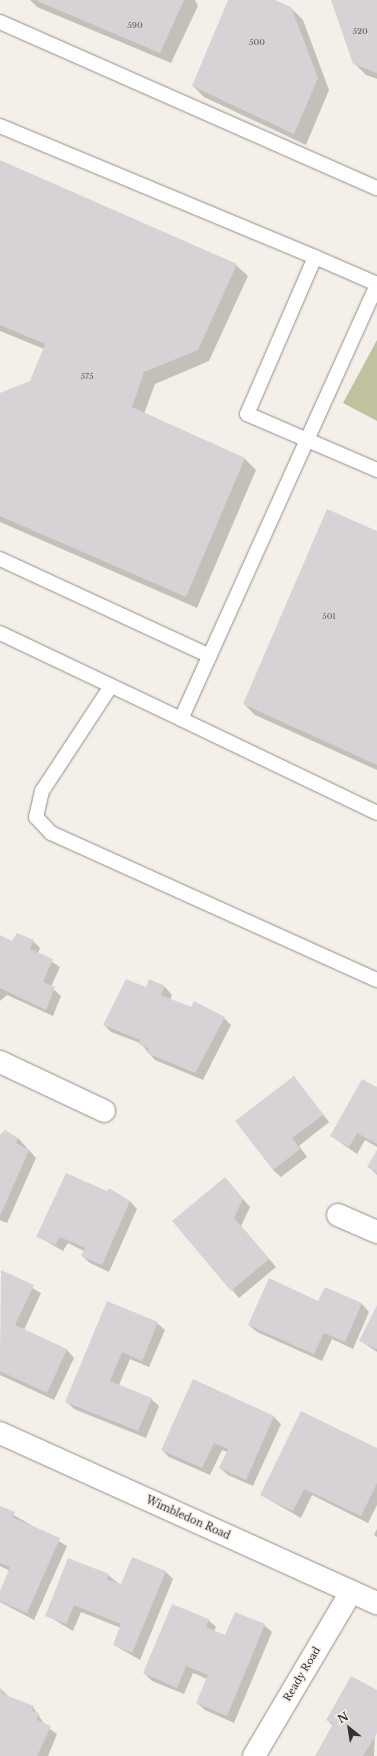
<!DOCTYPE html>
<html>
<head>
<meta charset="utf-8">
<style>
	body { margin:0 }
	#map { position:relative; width:377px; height:1756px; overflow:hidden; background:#f4f0e9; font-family:"Libre Baskerville",serif }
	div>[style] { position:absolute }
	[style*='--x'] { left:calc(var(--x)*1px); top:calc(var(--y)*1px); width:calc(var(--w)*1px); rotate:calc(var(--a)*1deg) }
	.green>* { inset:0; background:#c0c29f }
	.shadow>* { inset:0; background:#0003 }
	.building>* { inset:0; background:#d8d2d7 }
	.roads { filter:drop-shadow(0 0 1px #928d87) drop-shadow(0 0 1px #928d87) }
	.service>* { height:14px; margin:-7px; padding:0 7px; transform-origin:7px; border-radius:7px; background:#fff }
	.minor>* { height:22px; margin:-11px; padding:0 11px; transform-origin:11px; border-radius:11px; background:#fff }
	span { translate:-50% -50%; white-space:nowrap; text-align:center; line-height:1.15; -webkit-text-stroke:3px #f4f0e9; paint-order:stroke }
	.number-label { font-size:8px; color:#5d5a59 }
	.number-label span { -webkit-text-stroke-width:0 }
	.street-label { font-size:10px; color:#34322f }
	.north { position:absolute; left:329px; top:1708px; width:40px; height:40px; -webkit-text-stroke:3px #f4f0e9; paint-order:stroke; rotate:330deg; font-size:11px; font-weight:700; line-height:16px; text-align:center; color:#34322f }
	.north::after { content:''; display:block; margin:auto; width:14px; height:18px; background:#34322f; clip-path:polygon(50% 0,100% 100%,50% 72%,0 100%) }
</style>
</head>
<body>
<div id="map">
	<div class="green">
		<div style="clip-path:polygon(377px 340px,377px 421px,343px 403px)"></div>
	</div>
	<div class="shadow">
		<div style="clip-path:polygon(30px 0,195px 0,198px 6px,171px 63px,37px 7px)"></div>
		<div style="clip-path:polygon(229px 0,272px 0,291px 8px,303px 20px,329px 90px,306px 145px,204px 97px,193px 86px)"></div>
		<div style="clip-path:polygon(332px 0,377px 0,377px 79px,366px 75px,354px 63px)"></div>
		<div style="clip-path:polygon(0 161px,236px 265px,248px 276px,209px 361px,155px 384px,144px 414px,245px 459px,256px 470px,197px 608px,0 522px,0 395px,30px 382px,44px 349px,0 331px)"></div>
		<div style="clip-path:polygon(377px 532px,377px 770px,255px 715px,244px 704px)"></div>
		<div style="clip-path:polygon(0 936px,12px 942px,33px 941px,40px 948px,38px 953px,60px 967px,51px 987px,61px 996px,53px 1016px,7px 995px,0 1001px)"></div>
		<div style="clip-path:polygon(149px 981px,165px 987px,172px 995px,170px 1000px,224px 1018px,231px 1025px,203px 1080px,155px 1060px,140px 1043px,111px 1032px,104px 1025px,146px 988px)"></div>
		<div style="clip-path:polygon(294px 1077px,329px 1122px,299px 1146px,307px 1157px,281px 1177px,273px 1170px)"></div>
		<div style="clip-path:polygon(377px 1089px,377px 1147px,365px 1140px,357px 1154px,331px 1136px)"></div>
		<div style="clip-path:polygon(0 1137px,18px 1138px,36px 1158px,7px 1223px,0 1220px)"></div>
		<div style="clip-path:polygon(377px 1152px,377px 1175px,369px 1167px)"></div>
		<div style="clip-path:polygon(232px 1186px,250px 1207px,241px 1226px,276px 1267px,239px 1298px,174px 1221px)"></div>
		<div style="clip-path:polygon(130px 1201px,137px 1209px,109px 1272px,90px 1263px,82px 1256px,84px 1251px,68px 1243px,63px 1251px,37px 1236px)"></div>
		<div style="clip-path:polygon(2px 1271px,41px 1293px,24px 1330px,67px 1350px,74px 1358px,54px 1400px,0 1375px)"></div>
		<div style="clip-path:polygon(326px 1288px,362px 1304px,369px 1312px,353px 1349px,332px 1339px,322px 1361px,257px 1332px,249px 1325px,319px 1302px)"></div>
		<div style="clip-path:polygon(108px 1302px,157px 1323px,165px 1330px,149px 1367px,130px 1359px,119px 1385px,151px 1399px,159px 1406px,146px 1438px,74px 1409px,67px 1402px)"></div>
		<div style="clip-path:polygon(377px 1307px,377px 1352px,361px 1341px)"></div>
		<div style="clip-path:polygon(193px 1381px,274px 1417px,281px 1424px,253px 1486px,228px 1475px,220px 1468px,227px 1452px,222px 1450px,210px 1475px,169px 1457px,162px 1450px)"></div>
		<div style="clip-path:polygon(377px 1449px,377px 1505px,368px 1523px,312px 1495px,301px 1518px,261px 1495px)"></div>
		<div style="clip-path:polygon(0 1507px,67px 1546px,34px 1620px,0 1602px,10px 1571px,0 1566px)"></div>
		<div style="clip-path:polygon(377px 1529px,377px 1537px,374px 1535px)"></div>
		<div style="clip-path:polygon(133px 1558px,166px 1572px,173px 1579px,140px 1660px,114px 1645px,121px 1628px,81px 1612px,73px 1631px,46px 1615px,108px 1575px,122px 1586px)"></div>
		<div style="clip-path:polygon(208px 1620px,216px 1627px,214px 1631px,226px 1636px,264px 1625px,272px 1632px,234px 1723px,205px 1710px,197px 1703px,207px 1679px,193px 1673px,184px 1694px,152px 1681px,144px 1673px)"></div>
		<div style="clip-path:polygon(0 1688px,10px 1698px,33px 1707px,45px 1725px,57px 1734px,48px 1756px,0 1756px)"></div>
		<div style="clip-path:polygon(377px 1691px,374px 1756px,316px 1756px,333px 1726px,327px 1720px)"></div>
	</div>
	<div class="building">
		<div style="clip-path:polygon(35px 0,184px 0,160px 53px)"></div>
		<div style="clip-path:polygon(228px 0,275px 0,291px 7px,318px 78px,294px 134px,192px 86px)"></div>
		<div style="clip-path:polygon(331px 0,377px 0,377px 73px,353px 64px)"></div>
		<div style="clip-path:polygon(0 160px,237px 264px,198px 350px,144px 372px,132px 407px,245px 458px,186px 597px,0 516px,0 393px,30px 381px,45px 344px,0 325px)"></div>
		<div style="clip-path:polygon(327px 509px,377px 531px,377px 765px,243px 704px)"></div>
		<div style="clip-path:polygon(17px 933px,34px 940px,30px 949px,53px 959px,43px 982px,55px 987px,46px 1010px,0 988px,0 935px,12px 941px)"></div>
		<div style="clip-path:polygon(126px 979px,146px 987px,149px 979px,165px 986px,161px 995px,191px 1007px,194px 1001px,225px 1017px,195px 1073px,147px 1053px,149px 1049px,139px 1044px,140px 1040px,103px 1025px)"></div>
		<div style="clip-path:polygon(294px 1076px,323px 1115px,292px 1138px,300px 1149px,273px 1170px,235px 1121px)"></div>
		<div style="clip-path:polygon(362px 1079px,377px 1087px,377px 1144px,357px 1133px,349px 1147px,330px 1136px)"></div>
		<div style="clip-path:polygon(5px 1130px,18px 1138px,16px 1143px,29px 1150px,0 1216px,0 1135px)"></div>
		<div style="clip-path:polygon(377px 1150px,377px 1173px,367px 1167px)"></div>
		<div style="clip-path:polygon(66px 1173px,107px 1191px,109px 1188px,130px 1201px,102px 1265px,81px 1256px,85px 1248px,60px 1237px,55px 1245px,36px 1237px)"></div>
		<div style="clip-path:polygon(225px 1177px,243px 1199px,234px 1218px,269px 1259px,231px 1291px,172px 1221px)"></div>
		<div style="clip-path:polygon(1px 1270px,34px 1285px,15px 1325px,67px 1349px,47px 1393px,0 1371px)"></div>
		<div style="clip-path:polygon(269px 1278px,318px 1301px,325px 1287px,362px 1303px,345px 1342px,324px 1333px,314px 1354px,248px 1325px)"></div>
		<div style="clip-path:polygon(107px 1301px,158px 1322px,142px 1361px,122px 1352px,110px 1381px,152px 1398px,138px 1431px,65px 1402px)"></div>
		<div style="clip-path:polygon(377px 1305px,377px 1349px,359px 1341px)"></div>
		<div style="clip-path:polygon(193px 1379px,274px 1416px,246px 1480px,219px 1468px,228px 1449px,214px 1443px,202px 1468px,161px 1450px)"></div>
		<div style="clip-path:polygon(301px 1411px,377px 1448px,377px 1483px,361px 1516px,304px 1489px,293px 1511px,260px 1495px)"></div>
		<div style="clip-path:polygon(0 1506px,15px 1512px,12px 1517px,60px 1538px,27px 1613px,0 1601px,0 1591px,10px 1567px,0 1563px)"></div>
		<div style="clip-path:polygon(132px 1557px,166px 1571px,132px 1653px,113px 1645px,121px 1624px,74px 1605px,66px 1624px,45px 1616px,68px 1558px,109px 1574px,107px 1579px,121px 1584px)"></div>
		<div style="clip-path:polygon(172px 1604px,209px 1619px,206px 1627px,225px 1635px,235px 1612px,265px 1624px,227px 1716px,196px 1703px,208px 1675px,186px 1666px,177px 1688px,143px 1673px)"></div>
		<div style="clip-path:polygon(351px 1676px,377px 1690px,377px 1733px,363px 1756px,315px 1756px,333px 1724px,326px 1720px)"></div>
		<div style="clip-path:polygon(0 1687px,3px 1694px,34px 1706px,32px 1711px,39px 1713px,37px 1720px,51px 1726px,37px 1756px,0 1756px)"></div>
	</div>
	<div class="roads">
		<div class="service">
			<div style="--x:0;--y:22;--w:412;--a:23.8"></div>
			<div style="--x:0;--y:126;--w:341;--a:22.6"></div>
			<div style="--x:377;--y:284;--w:68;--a:-156.5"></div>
			<div style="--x:315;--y:257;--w:171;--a:113.4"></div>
			<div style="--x:247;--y:414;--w:142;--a:23.3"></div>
			<div style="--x:0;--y:559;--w:231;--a:24.8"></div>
			<div style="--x:0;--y:633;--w:200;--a:25.4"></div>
			<div style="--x:181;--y:719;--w:476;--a:-65.7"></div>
			<div style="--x:111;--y:686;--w:126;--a:123.3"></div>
			<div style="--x:42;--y:791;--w:27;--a:103"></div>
			<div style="--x:36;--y:817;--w:22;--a:47"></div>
			<div style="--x:51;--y:833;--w:358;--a:24.3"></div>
			<div style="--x:181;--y:719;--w:217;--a:25.6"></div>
		</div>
		<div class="minor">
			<div style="--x:0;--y:1062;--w:115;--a:25.2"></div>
			<div style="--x:338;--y:1215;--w:43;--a:23.6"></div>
			<div style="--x:0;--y:1433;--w:414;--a:24.3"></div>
			<div style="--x:254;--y:1756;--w:191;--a:-59.4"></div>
		</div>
	</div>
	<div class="number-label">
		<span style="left:135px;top:26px">590</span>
		<span style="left:360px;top:32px">520</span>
		<span style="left:257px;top:43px">500</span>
		<span style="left:87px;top:377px">575</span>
		<span style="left:329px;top:617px">501</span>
	</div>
	<div class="street-label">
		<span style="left:188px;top:1518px;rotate:24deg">Wimbledon Road</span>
		<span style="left:302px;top:1674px;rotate:-59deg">Ready Road</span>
	</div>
	<div class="north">N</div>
</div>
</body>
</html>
